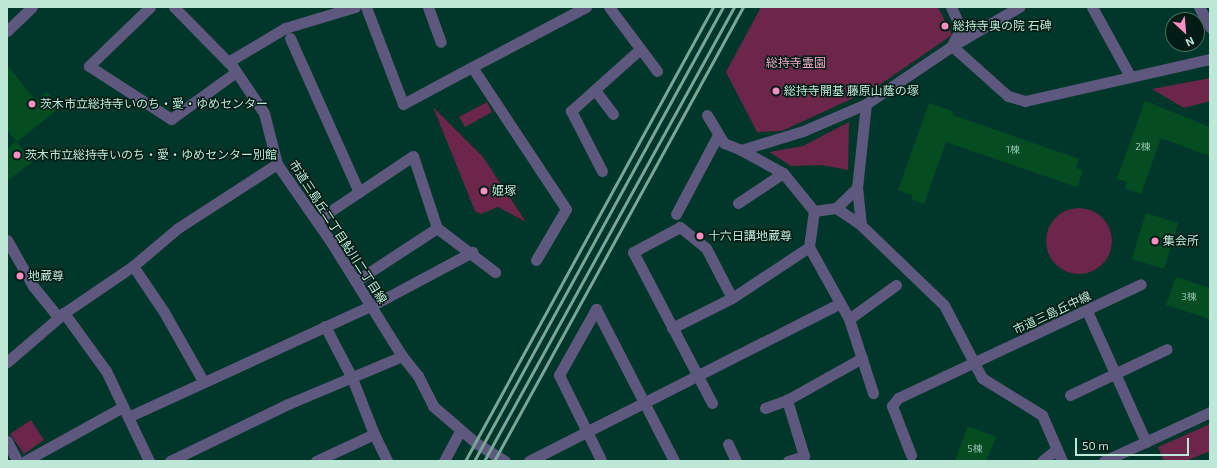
<!DOCTYPE html>
<html>
<head>
<meta charset="utf-8">
<style>
	body { margin:0 }
	#map { position:relative; width:1217px; height:468px; overflow:hidden; background:#01372a; font-family:"Exo 2","Noto Sans JP",sans-serif }
	div>[style] { position:absolute }
	[style*='--x'] { left:calc(var(--x)*1px); top:calc(var(--y)*1px); width:calc(var(--w)*1px); rotate:calc(var(--a)*1deg) }
	.green>* { inset:0; background:#6b264a }
	.round { border-radius:50% }
	.building>* { inset:0; background:#044d22 }
	.minor>* { height:11px; margin:-5.5px; padding:0 5.5px; transform-origin:5.5px; border-radius:5.5px; background:#5e587e }
	.tertiary>* { height:11px; margin:-5.5px; padding:0 5.5px; transform-origin:5.5px; border-radius:5.5px; background:#5e587e }
	.rail>* { height:3px; margin:-1.5px; padding:0 1.5px; transform-origin:1.5px; border-radius:1.5px; background:#78a697 }
	.dots>* { width:11px; height:11px; translate:-50% -50%; box-sizing:border-box; border:2px solid #001c14; border-radius:50% }
	span { translate:-50% -50%; white-space:nowrap; text-align:center; line-height:1.15; -webkit-text-stroke:3px #001c14; paint-order:stroke }
	.number-label { font-size:10px; color:#8fc0aa }
	.number-label span { -webkit-text-stroke-width:0 }
	.poi-label { font-size:12px; color:#bde7d7 }
	.left { translate:0 -50%; text-align:left }
	.park-label { font-size:12px; color:#f2a6c8 }
	.street-label { font-size:12px; color:#bde7d7 }
	.frame { position:absolute; inset:0; border:8px solid #bde7d7; pointer-events:none }
	.north { position:absolute; left:1165px; top:12px; width:40px; height:40px; box-sizing:border-box; background:#001c14; border:1px solid #4c6d62; border-radius:50%; rotate:154deg; font-size:11px; font-weight:700; line-height:16px; text-align:center; color:#bde7d7 }
	.north::after { content:''; display:block; margin:auto; width:14px; height:18px; background:#fb8fc3; clip-path:polygon(50% 0,100% 100%,50% 72%,0 100%) }
	.scale { position:absolute; left:1075px; top:438px; width:114px; height:18px; box-sizing:border-box; border:2px solid #bde7d7; border-top:0; padding-left:5px; font-size:12px; line-height:14px; white-space:nowrap; color:#bde7d7; -webkit-text-stroke:3px #001c14; paint-order:stroke }
</style>
</head>
<body>
<div id="map">
	<div class="green">
		<div style="clip-path:polygon(761px 7px,938px 7px,952px 35px,875px 88px,782px 131px,757px 132px,726px 72px)"></div>
		<div style="clip-path:polygon(1210px 78px,1210px 101px,1184px 108px,1152px 89px)"></div>
		<div style="clip-path:polygon(487px 102px,492px 112px,465px 127px,459px 117px)"></div>
		<div style="clip-path:polygon(433px 107px,483px 157px,526px 222px,498px 207px,481px 214px,475px 211px)"></div>
		<div style="clip-path:polygon(849px 122px,848px 170px,821px 165px,791px 166px,769px 152px,803px 146px)"></div>
		<div class="round" style="left:1046px;top:208px;width:66px;height:66px"></div>
		<div style="clip-path:polygon(31px 420px,44px 440px,24px 454px,10px 434px)"></div>
		<div style="clip-path:polygon(1210px 424px,1210px 451px,1186px 461px,1164px 461px,1158px 447px)"></div>
	</div>
	<div class="building">
		<div style="clip-path:polygon(7px 65px,36px 101px,47px 92px,59px 108px,17px 142px,7px 130px)"></div>
		<div style="clip-path:polygon(1145px 101px,1210px 127px,1210px 156px,1161px 138px,1141px 194px,1125px 188px,1127px 182px,1117px 179px)"></div>
		<div style="clip-path:polygon(929px 103px,954px 112px,953px 115px,1079px 159px,1076px 168px,1083px 171px,1077px 187px,946px 142px,924px 204px,912px 200px,912px 195px,898px 190px)"></div>
		<div style="clip-path:polygon(16px 141px,32px 162px,7px 181px,7px 149px)"></div>
		<div style="clip-path:polygon(1146px 213px,1178px 223px,1164px 269px,1132px 259px)"></div>
		<div style="clip-path:polygon(1176px 277px,1210px 288px,1210px 319px,1166px 305px)"></div>
		<div style="clip-path:polygon(968px 426px,996px 437px,986px 461px,955px 461px)"></div>
	</div>
	<div class="minor">
		<div style="--x:150;--y:7;--w:85;--a:136"></div>
		<div style="--x:89;--y:66;--w:98;--a:32.9"></div>
		<div style="--x:171;--y:119;--w:80;--a:-35.9"></div>
		<div style="--x:174;--y:7;--w:84;--a:45.5"></div>
		<div style="--x:233;--y:67;--w:55;--a:56"></div>
		<div style="--x:264;--y:113;--w:53;--a:75.7"></div>
		<div style="--x:277;--y:164;--w:95;--a:55.3"></div>
		<div style="--x:331;--y:242;--w:134;--a:58.1"></div>
		<div style="--x:402;--y:356;--w:26;--a:51"></div>
		<div style="--x:418;--y:376;--w:34;--a:63"></div>
		<div style="--x:433;--y:406;--w:57;--a:40.7"></div>
		<div style="--x:476;--y:443;--w:34;--a:32"></div>
		<div style="--x:366;--y:7;--w:104;--a:69.1"></div>
		<div style="--x:403;--y:104;--w:78;--a:-28.2"></div>
		<div style="--x:428;--y:7;--w:37;--a:70"></div>
		<div style="--x:609;--y:7;--w:80;--a:53.1"></div>
		<div style="--x:951;--y:7;--w:23;--a:65"></div>
		<div style="--x:961;--y:28;--w:19;--a:118"></div>
		<div style="--x:1092;--y:7;--w:79;--a:61.2"></div>
		<div style="--x:7;--y:31;--w:35;--a:-44"></div>
		<div style="--x:290;--y:38;--w:169;--a:65.9"></div>
		<div style="--x:952;--y:46;--w:78;--a:-30.2"></div>
		<div style="--x:228;--y:62;--w:66;--a:-30.8"></div>
		<div style="--x:285;--y:28;--w:73;--a:-16.7"></div>
		<div style="--x:595;--y:90;--w:30;--a:53"></div>
		<div style="--x:707;--y:115;--w:33;--a:59"></div>
		<div style="--x:724;--y:143;--w:18;--a:22"></div>
		<div style="--x:741;--y:150;--w:65;--a:-17"></div>
		<div style="--x:803;--y:131;--w:69;--a:-23.2"></div>
		<div style="--x:741;--y:150;--w:48;--a:28.7"></div>
		<div style="--x:783;--y:173;--w:49;--a:50.8"></div>
		<div style="--x:814;--y:211;--w:22;--a:-8"></div>
		<div style="--x:836;--y:208;--w:29;--a:-44"></div>
		<div style="--x:602;--y:171;--w:68;--a:-117.3"></div>
		<div style="--x:571;--y:111;--w:91;--a:-41.9"></div>
		<div style="--x:738;--y:203;--w:54;--a:-33.7"></div>
		<div style="--x:836;--y:208;--w:30;--a:34"></div>
		<div style="--x:814;--y:211;--w:36;--a:98"></div>
		<div style="--x:809;--y:247;--w:82;--a:60.9"></div>
		<div style="--x:849;--y:319;--w:78;--a:72"></div>
		<div style="--x:676;--y:214;--w:89;--a:-62"></div>
		<div style="--x:317;--y:220;--w:115;--a:-33.7"></div>
		<div style="--x:413;--y:156;--w:76;--a:71.6"></div>
		<div style="--x:437;--y:228;--w:73;--a:37.2"></div>
		<div style="--x:7;--y:240;--w:53;--a:60.5"></div>
		<div style="--x:33;--y:286;--w:40;--a:51"></div>
		<div style="--x:536;--y:260;--w:59;--a:-59.5"></div>
		<div style="--x:566;--y:209;--w:170;--a:-123.5"></div>
		<div style="--x:472;--y:67;--w:129;--a:-27.8"></div>
		<div style="--x:133;--y:266;--w:55;--a:56"></div>
		<div style="--x:164;--y:312;--w:79;--a:60.5"></div>
		<div style="--x:356;--y:281;--w:97;--a:-33.2"></div>
		<div style="--x:1087;--y:311;--w:144;--a:65.8"></div>
		<div style="--x:849;--y:319;--w:58;--a:-35.9"></div>
		<div style="--x:325;--y:326;--w:59;--a:62.6"></div>
		<div style="--x:352;--y:378;--w:60;--a:68.6"></div>
		<div style="--x:672;--y:328;--w:67;--a:-26.6"></div>
		<div style="--x:732;--y:298;--w:92;--a:-33.5"></div>
		<div style="--x:7;--y:362;--w:75;--a:-40.7"></div>
		<div style="--x:1070;--y:395;--w:107;--a:-25.4"></div>
		<div style="--x:712;--y:403;--w:170;--a:-117.6"></div>
		<div style="--x:633;--y:252;--w:53;--a:-28"></div>
		<div style="--x:680;--y:227;--w:33;--a:39"></div>
		<div style="--x:706;--y:248;--w:56;--a:62.5"></div>
		<div style="--x:765;--y:408;--w:23;--a:-20"></div>
		<div style="--x:128;--y:417;--w:267;--a:-24.6"></div>
		<div style="--x:371;--y:306;--w:115;--a:-28.1"></div>
		<div style="--x:728;--y:444;--w:19;--a:65"></div>
		<div style="--x:911;--y:455;--w:53;--a:-111.2"></div>
		<div style="--x:892;--y:406;--w:10;--a:-53"></div>
		<div style="--x:898;--y:398;--w:268;--a:-25.1"></div>
		<div style="--x:601;--y:460;--w:95;--a:-116.3"></div>
		<div style="--x:559;--y:375;--w:76;--a:-60.7"></div>
		<div style="--x:596;--y:309;--w:171;--a:62.8"></div>
		<div style="--x:25;--y:461;--w:112;--a:-28.9"></div>
		<div style="--x:149;--y:461;--w:100;--a:-115.5"></div>
		<div style="--x:106;--y:371;--w:72;--a:-125.9"></div>
		<div style="--x:64;--y:313;--w:83;--a:-34.3"></div>
		<div style="--x:133;--y:266;--w:59;--a:-40.2"></div>
		<div style="--x:178;--y:228;--w:118;--a:-32.9"></div>
		<div style="--x:170;--y:461;--w:131;--a:-25.8"></div>
		<div style="--x:288;--y:404;--w:124;--a:-22.8"></div>
		<div style="--x:316;--y:461;--w:64;--a:-25"></div>
		<div style="--x:374;--y:434;--w:30;--a:64"></div>
		<div style="--x:444;--y:461;--w:34;--a:-62"></div>
		<div style="--x:529;--y:461;--w:347;--a:-26.9"></div>
		<div style="--x:788;--y:461;--w:17;--a:-17"></div>
		<div style="--x:804;--y:456;--w:59;--a:-106.9"></div>
		<div style="--x:787;--y:400;--w:86;--a:-29.2"></div>
	</div>
	<div class="tertiary">
		<div style="--x:1199;--y:7;--w:23;--a:61"></div>
		<div style="--x:7;--y:441;--w:22;--a:63"></div>
		<div style="--x:1042;--y:461;--w:19;--a:-39"></div>
		<div style="--x:1062;--y:461;--w:50;--a:-113.5"></div>
		<div style="--x:1042;--y:415;--w:70;--a:-148.3"></div>
		<div style="--x:982;--y:378;--w:82;--a:-117.5"></div>
		<div style="--x:944;--y:305;--w:115;--a:-136.1"></div>
		<div style="--x:861;--y:225;--w:37;--a:-96"></div>
		<div style="--x:857;--y:188;--w:84;--a:-83.9"></div>
		<div style="--x:866;--y:104;--w:104;--a:-34"></div>
		<div style="--x:952;--y:46;--w:75;--a:41.8"></div>
		<div style="--x:1008;--y:96;--w:18;--a:16"></div>
		<div style="--x:1025;--y:101;--w:190;--a:-12.8"></div>
		<div style="--x:1104;--y:461;--w:117;--a:-24.8"></div>
	</div>
	<div class="rail">
		<div style="--x:465;--y:461;--w:517;--a:-61.35"></div>
		<div style="--x:474;--y:461;--w:518;--a:-61.26"></div>
		<div style="--x:484;--y:461;--w:518;--a:-61.16"></div>
		<div style="--x:494;--y:461;--w:518;--a:-61.26"></div>
	</div>
	<div class="dots">
		<div style="left:945px;top:26px;background:#fb8fc3"></div>
		<div style="left:776px;top:91px;background:#fb8fc3"></div>
		<div style="left:32px;top:104px;background:#fb8fc3"></div>
		<div style="left:17px;top:155px;background:#fb8fc3"></div>
		<div style="left:484px;top:191px;background:#fb8fc3"></div>
		<div style="left:700px;top:236px;background:#fb8fc3"></div>
		<div style="left:1155px;top:241px;background:#fb8fc3"></div>
		<div style="left:20px;top:276px;background:#fb8fc3"></div>
	</div>
	<div class="number-label">
		<span style="left:1143px;top:147px">2棟</span>
		<span style="left:1013px;top:150px">1棟</span>
		<span style="left:1189px;top:297px">3棟</span>
		<span style="left:975px;top:449px">5棟</span>
	</div>
	<div class="poi-label">
		<span class="left" style="left:953px;top:26px">総持寺奥の院 石碑</span>
		<span class="left" style="left:784px;top:91px">総持寺開基 藤原山蔭の塚</span>
		<span class="left" style="left:40px;top:104px">茨木市立総持寺いのち・愛・ゆめセンター</span>
		<span class="left" style="left:25px;top:155px">茨木市立総持寺いのち・愛・ゆめセンター別館</span>
		<span class="left" style="left:492px;top:191px">姫塚</span>
		<span class="left" style="left:708px;top:236px">十六日講地蔵尊</span>
		<span class="left" style="left:1163px;top:241px">集会所</span>
		<span class="left" style="left:28px;top:276px">地蔵尊</span>
	</div>
	<div class="park-label">
		<span style="left:796px;top:63px">総持寺霊園</span>
	</div>
	<div class="street-label">
		<span style="left:338px;top:232px;rotate:57deg">市道三島丘二丁目鮎川二丁目線</span>
		<span style="left:1052px;top:313px;rotate:-25deg">市道三島丘中線</span>
	</div>
	<div class="frame"></div>
	<div class="north">N</div>
	<div class="scale">50 m</div>
</div>
</body>
</html>
